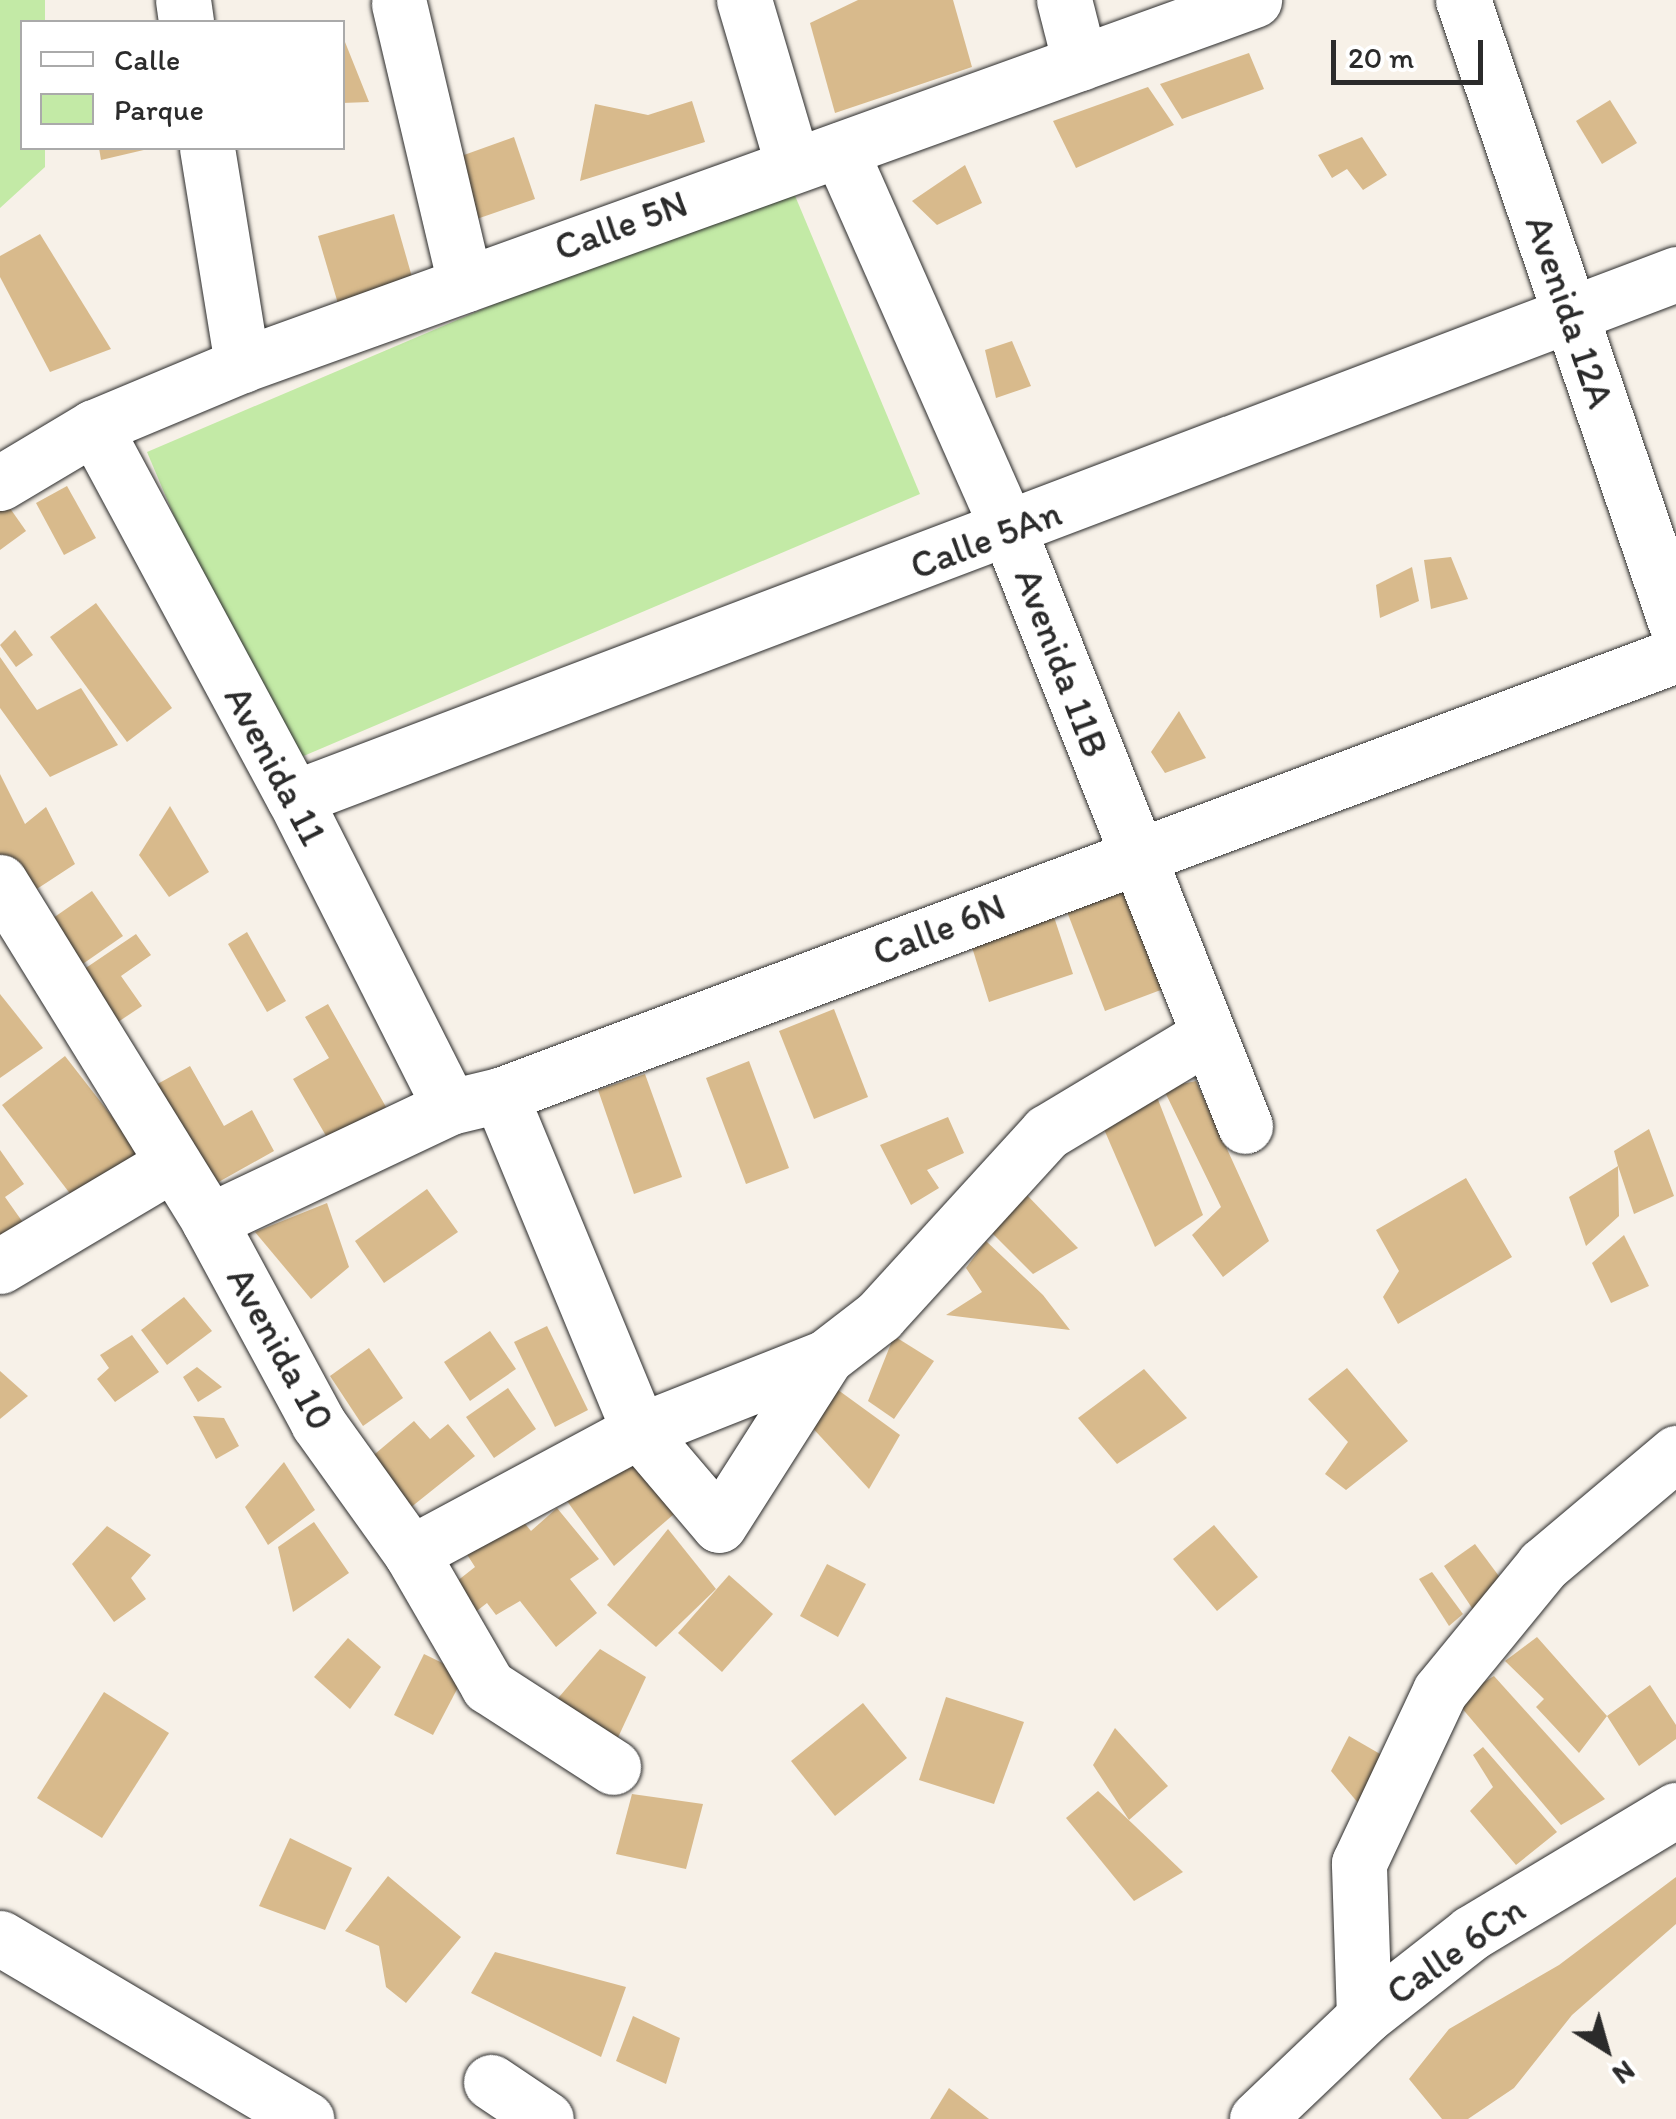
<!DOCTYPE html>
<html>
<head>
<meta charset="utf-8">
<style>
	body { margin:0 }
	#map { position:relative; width:1676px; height:2119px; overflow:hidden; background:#f7f1e8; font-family:Itim,sans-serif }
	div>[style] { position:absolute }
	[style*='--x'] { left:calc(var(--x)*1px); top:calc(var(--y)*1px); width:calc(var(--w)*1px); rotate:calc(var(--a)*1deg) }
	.green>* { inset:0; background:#c3eaa6 }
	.building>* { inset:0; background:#d8ba8c }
	.roads { filter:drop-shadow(0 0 2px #2b2b2b) drop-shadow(0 0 2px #2b2b2b) }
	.minor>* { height:55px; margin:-27.5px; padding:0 27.5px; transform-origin:27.5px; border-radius:27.5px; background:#fff }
	.major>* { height:55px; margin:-27.5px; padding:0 27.5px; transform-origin:27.5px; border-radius:27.5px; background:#fff }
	span { translate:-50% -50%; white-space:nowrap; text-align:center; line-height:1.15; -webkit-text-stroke:8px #fff; paint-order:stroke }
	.street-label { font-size:38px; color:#2b2b2b }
	.legend { position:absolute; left:20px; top:20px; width:325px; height:130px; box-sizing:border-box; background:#fff; border:2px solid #aaa; margin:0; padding:12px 18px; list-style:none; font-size:30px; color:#2b2b2b }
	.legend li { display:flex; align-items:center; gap:20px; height:50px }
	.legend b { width:50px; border:2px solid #aaa }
	.north { position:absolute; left:1556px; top:1999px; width:100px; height:100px; -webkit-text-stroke:8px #fff; paint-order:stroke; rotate:143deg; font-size:28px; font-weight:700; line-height:40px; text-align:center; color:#2b2b2b }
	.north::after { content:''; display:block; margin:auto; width:35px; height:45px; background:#2b2b2b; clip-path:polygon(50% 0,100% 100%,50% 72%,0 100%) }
	.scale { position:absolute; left:1331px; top:40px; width:152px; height:45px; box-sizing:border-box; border:5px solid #2b2b2b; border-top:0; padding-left:12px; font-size:30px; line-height:35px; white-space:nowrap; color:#2b2b2b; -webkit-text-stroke:8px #fff; paint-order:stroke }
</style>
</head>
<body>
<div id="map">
	<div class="green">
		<div style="clip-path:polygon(0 0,45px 0,45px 22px,22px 22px,22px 148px,45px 148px,45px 167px,0 208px)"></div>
		<div style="clip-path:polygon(788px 179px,920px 494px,280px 766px,147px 452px)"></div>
	</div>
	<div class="building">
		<div style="clip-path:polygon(858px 0,953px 0,972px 67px,835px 113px,810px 23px)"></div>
		<div style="clip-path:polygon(342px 37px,343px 37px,369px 102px,342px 103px)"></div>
		<div style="clip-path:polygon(1249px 53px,1264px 89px,1182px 119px,1160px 84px)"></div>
		<div style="clip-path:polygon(1148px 87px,1174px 125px,1076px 168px,1053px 121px)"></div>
		<div style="clip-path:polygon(1610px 100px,1637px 143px,1602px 164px,1576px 121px)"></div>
		<div style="clip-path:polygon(692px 101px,705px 142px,580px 181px,595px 104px,648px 115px)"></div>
		<div style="clip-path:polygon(514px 137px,535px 199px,471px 221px,450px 160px)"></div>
		<div style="clip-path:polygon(1362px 137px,1387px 175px,1363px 190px,1347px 169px,1332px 178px,1318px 155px)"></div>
		<div style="clip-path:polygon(99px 148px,148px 148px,148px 149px,101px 160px)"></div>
		<div style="clip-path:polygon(965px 165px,982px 203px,937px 225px,912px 201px)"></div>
		<div style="clip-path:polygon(394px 214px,414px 284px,339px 307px,318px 236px)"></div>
		<div style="clip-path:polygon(40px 234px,111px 349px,50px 372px,0 277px,0 256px)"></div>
		<div style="clip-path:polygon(1012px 341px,1031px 386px,996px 398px,985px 350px)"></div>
		<div style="clip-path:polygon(67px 486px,96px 538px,64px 555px,36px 503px)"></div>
		<div style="clip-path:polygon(7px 504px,26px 531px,0 550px,0 509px)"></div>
		<div style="clip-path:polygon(1451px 557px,1468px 599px,1431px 609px,1424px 560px)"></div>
		<div style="clip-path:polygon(1412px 567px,1419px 601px,1380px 618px,1376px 585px)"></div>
		<div style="clip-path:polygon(96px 603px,172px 708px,127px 742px,50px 637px)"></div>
		<div style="clip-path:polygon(15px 630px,33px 655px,16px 667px,0 645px)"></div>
		<div style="clip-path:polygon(0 657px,37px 710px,81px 688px,118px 745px,50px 777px,0 708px)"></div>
		<div style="clip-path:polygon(1179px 711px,1206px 758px,1165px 773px,1151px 752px)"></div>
		<div style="clip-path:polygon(0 774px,25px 824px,46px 807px,75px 864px,17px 902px,0 864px)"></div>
		<div style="clip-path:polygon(170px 806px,209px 872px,169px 897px,139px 855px)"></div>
		<div style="clip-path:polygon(1126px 886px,1166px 988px,1105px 1011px,1066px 909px)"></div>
		<div style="clip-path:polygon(92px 891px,123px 936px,74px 970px,43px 925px)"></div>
		<div style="clip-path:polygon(1054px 917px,1073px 974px,989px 1002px,971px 944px)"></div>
		<div style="clip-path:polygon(247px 932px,286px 1001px,267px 1012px,228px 944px)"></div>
		<div style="clip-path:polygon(136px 934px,151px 955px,121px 976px,142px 1006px,103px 1032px,68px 980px)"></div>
		<div style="clip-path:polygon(0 994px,43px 1048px,0 1078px)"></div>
		<div style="clip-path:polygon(328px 1004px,386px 1107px,329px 1141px,293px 1079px,329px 1058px,305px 1017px)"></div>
		<div style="clip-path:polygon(834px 1009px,868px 1097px,814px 1119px,779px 1031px)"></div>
		<div style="clip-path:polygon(65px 1056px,142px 1155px,78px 1204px,2px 1105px)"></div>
		<div style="clip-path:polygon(749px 1061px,789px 1168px,746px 1184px,706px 1078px)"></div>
		<div style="clip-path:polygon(190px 1066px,224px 1126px,252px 1110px,274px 1151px,199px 1193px,143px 1092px)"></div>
		<div style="clip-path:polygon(645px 1074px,682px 1177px,634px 1194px,598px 1090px)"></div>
		<div style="clip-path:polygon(1196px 1081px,1269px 1241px,1223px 1277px,1192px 1235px,1221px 1207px,1163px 1088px)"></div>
		<div style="clip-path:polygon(1157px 1097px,1203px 1215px,1155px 1247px,1100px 1120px)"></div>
		<div style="clip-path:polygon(948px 1117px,964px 1153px,927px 1170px,939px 1188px,911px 1205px,880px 1145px)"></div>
		<div style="clip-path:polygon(1649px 1129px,1674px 1196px,1634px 1214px,1618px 1166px,1619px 1216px,1586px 1246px,1569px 1197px,1618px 1166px,1614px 1151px)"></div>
		<div style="clip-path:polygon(0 1150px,24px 1184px,5px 1197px,29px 1231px,0 1251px)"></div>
		<div style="clip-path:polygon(1466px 1178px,1512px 1257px,1398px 1324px,1383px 1297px,1399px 1271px,1376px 1230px)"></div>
		<div style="clip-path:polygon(427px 1189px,458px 1232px,384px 1283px,355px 1241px)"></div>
		<div style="clip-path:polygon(1024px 1192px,1078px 1248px,1033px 1274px,991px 1232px)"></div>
		<div style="clip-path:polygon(327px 1203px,349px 1267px,311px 1299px,255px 1232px)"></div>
		<div style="clip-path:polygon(1624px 1235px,1649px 1286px,1611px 1303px,1592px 1263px)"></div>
		<div style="clip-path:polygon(986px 1241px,1043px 1295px,1070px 1330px,946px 1315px,982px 1292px,966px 1268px)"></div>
		<div style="clip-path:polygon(184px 1297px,212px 1331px,167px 1365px,141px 1330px)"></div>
		<div style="clip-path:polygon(547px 1326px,588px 1410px,555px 1427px,514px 1342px)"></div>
		<div style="clip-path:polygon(490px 1331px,516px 1369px,470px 1401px,444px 1362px)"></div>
		<div style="clip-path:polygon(132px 1335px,159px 1372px,115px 1402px,97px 1379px,109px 1368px,100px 1355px)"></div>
		<div style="clip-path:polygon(894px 1336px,934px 1361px,894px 1419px,868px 1401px)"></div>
		<div style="clip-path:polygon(369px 1348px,403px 1398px,363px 1426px,330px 1376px)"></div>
		<div style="clip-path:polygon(197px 1367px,222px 1387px,198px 1402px,183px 1377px)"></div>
		<div style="clip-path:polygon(1347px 1368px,1408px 1441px,1346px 1490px,1325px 1474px,1348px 1442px,1308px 1399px)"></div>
		<div style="clip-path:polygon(1144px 1369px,1187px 1418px,1117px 1464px,1078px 1418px)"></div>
		<div style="clip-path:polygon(0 1371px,28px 1396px,0 1419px)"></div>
		<div style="clip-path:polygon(834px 1387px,900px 1435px,869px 1489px,808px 1423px)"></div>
		<div style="clip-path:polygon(508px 1388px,536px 1429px,494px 1458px,466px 1417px)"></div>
		<div style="clip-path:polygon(193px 1416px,224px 1418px,239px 1446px,216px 1459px)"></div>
		<div style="clip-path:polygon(414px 1421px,430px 1439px,448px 1424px,475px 1456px,410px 1508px,369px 1459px)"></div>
		<div style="clip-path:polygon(630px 1451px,681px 1508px,614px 1566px,567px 1501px)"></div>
		<div style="clip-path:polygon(284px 1462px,315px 1510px,268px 1545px,245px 1507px)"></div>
		<div style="clip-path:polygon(557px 1508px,599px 1559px,570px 1579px,597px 1613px,556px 1647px,520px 1601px,496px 1615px,487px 1603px,460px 1624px,438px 1596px,475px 1567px,461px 1545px,518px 1515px,531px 1531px)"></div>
		<div style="clip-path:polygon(314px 1522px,349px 1573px,293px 1612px,278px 1547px)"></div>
		<div style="clip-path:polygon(1214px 1525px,1258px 1577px,1217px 1611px,1173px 1559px)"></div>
		<div style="clip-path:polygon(107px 1526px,151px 1555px,131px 1578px,146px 1599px,114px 1622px,72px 1564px)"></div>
		<div style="clip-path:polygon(668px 1529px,716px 1589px,656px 1647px,607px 1605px)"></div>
		<div style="clip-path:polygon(1475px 1544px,1510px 1591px,1478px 1617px,1444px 1566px)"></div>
		<div style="clip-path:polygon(827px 1564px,866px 1584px,838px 1637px,800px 1616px)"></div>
		<div style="clip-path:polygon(1432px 1572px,1463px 1614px,1449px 1626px,1419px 1579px)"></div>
		<div style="clip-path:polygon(729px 1575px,773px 1614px,722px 1672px,678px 1633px)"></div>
		<div style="clip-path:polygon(1537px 1637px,1607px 1716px,1650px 1685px,1676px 1725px,1676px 1739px,1639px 1766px,1607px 1716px,1579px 1753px,1536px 1707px,1544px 1699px,1505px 1661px)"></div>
		<div style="clip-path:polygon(348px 1638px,381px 1667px,350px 1709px,314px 1677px)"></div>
		<div style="clip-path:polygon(600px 1649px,646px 1677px,615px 1744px,548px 1710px)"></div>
		<div style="clip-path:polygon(424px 1654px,465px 1674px,433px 1735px,394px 1715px)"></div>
		<div style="clip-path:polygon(1494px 1676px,1605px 1799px,1561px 1825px,1455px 1700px)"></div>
		<div style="clip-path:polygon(104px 1692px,169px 1733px,102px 1838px,37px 1798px)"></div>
		<div style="clip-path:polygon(946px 1697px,1024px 1722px,994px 1804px,919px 1780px)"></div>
		<div style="clip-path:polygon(863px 1703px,907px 1758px,835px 1816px,791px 1761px)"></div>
		<div style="clip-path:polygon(1115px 1728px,1168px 1786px,1129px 1820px,1093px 1765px)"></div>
		<div style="clip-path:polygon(1349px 1736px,1387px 1758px,1359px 1804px,1331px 1771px)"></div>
		<div style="clip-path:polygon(1483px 1747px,1557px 1832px,1516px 1865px,1470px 1811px,1493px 1787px,1473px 1755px)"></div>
		<div style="clip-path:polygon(1098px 1791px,1135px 1826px,1183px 1872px,1134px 1901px,1066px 1818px)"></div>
		<div style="clip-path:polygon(632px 1794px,703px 1804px,686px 1869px,616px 1854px)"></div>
		<div style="clip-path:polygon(290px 1838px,352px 1868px,325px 1930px,259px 1906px)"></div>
		<div style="clip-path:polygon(388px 1876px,461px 1937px,406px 2003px,386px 1987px,379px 1946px,345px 1931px)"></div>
		<div style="clip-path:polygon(1676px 1877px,1676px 1924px,1572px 2015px,1514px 2088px,1468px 2119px,1442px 2119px,1409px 2079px,1449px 2029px,1559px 1965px)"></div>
		<div style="clip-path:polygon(495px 1952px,626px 1987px,601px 2057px,471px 1993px)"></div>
		<div style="clip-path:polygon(633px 2016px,680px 2038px,666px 2084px,616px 2061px)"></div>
		<div style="clip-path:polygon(949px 2088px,989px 2119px,930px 2119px)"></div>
	</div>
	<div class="roads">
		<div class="minor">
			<div style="--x:183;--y:0;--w:22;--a:82"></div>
			<div style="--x:744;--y:0;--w:169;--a:73.5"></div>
			<div style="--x:1064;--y:0;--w:65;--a:75.7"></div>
			<div style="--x:1463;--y:0;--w:659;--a:71.15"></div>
			<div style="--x:399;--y:4;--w:288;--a:76.7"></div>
			<div style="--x:207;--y:148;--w:220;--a:80.8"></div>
			<div style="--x:840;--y:150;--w:417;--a:66.1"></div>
			<div style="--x:1009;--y:531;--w:640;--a:68.36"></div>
			<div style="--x:94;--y:427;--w:421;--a:61.7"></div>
			<div style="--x:294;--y:798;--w:346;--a:63.2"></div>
			<div style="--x:0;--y:483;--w:109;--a:-30.8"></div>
			<div style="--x:94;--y:427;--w:160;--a:-22.7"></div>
			<div style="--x:242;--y:365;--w:1076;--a:-19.83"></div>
			<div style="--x:294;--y:798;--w:1478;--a:-20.76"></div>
			<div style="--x:0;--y:882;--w:398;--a:58.3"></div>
			<div style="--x:209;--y:1221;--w:230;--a:61.6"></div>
			<div style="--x:318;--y:1423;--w:160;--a:54.4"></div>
			<div style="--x:411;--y:1553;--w:154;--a:59.9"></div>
			<div style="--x:488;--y:1686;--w:149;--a:32.9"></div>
			<div style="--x:500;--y:1095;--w:364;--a:67.5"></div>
			<div style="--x:639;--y:1431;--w:123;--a:49.6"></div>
			<div style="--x:719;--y:1525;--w:199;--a:-57.5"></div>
			<div style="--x:209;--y:1221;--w:267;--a:-25.3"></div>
			<div style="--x:450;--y:1107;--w:51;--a:-13.5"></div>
			<div style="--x:500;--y:1095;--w:1256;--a:-20.51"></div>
			<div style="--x:0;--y:1266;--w:200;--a:-30.7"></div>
			<div style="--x:411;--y:1553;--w:259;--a:-28.2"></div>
			<div style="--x:639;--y:1431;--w:201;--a:-21.6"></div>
			<div style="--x:826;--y:1357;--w:67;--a:-37.7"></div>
			<div style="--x:879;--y:1316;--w:249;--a:-47.6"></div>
			<div style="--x:1047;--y:1132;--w:184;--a:-31"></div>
			<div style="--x:1364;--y:2017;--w:154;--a:-91.9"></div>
			<div style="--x:1359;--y:1863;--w:190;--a:-64.8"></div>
			<div style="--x:1440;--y:1691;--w:163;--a:-50.7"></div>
			<div style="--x:1543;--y:1565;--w:174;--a:-40.1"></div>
			<div style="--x:491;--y:2082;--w:66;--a:33.9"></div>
			<div style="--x:1257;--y:2119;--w:148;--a:-43.6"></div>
			<div style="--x:1364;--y:2017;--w:136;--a:-38.1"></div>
			<div style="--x:1471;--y:1933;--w:239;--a:-31"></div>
		</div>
		<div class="major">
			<div style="--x:0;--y:1938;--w:356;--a:30.6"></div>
		</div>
	</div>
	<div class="street-label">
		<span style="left:621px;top:226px;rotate:-20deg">Calle 5N</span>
		<span style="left:1569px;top:312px;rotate:71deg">Avenida 12A</span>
		<span style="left:986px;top:540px;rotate:-21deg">Calle 5An</span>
		<span style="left:1061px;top:663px;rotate:69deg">Avenida 11B</span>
		<span style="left:275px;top:766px;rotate:62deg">Avenida 11</span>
		<span style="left:939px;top:930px;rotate:-21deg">Calle 6N</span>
		<span style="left:280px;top:1349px;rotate:61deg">Avenida 10</span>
		<span style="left:1456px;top:1951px;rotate:-35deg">Calle 6Cn</span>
	</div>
	<ul class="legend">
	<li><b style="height:12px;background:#fff"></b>Calle</li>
	<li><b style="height:28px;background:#c3eaa6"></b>Parque</li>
	</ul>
	<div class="north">N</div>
	<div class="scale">20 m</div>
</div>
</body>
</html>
